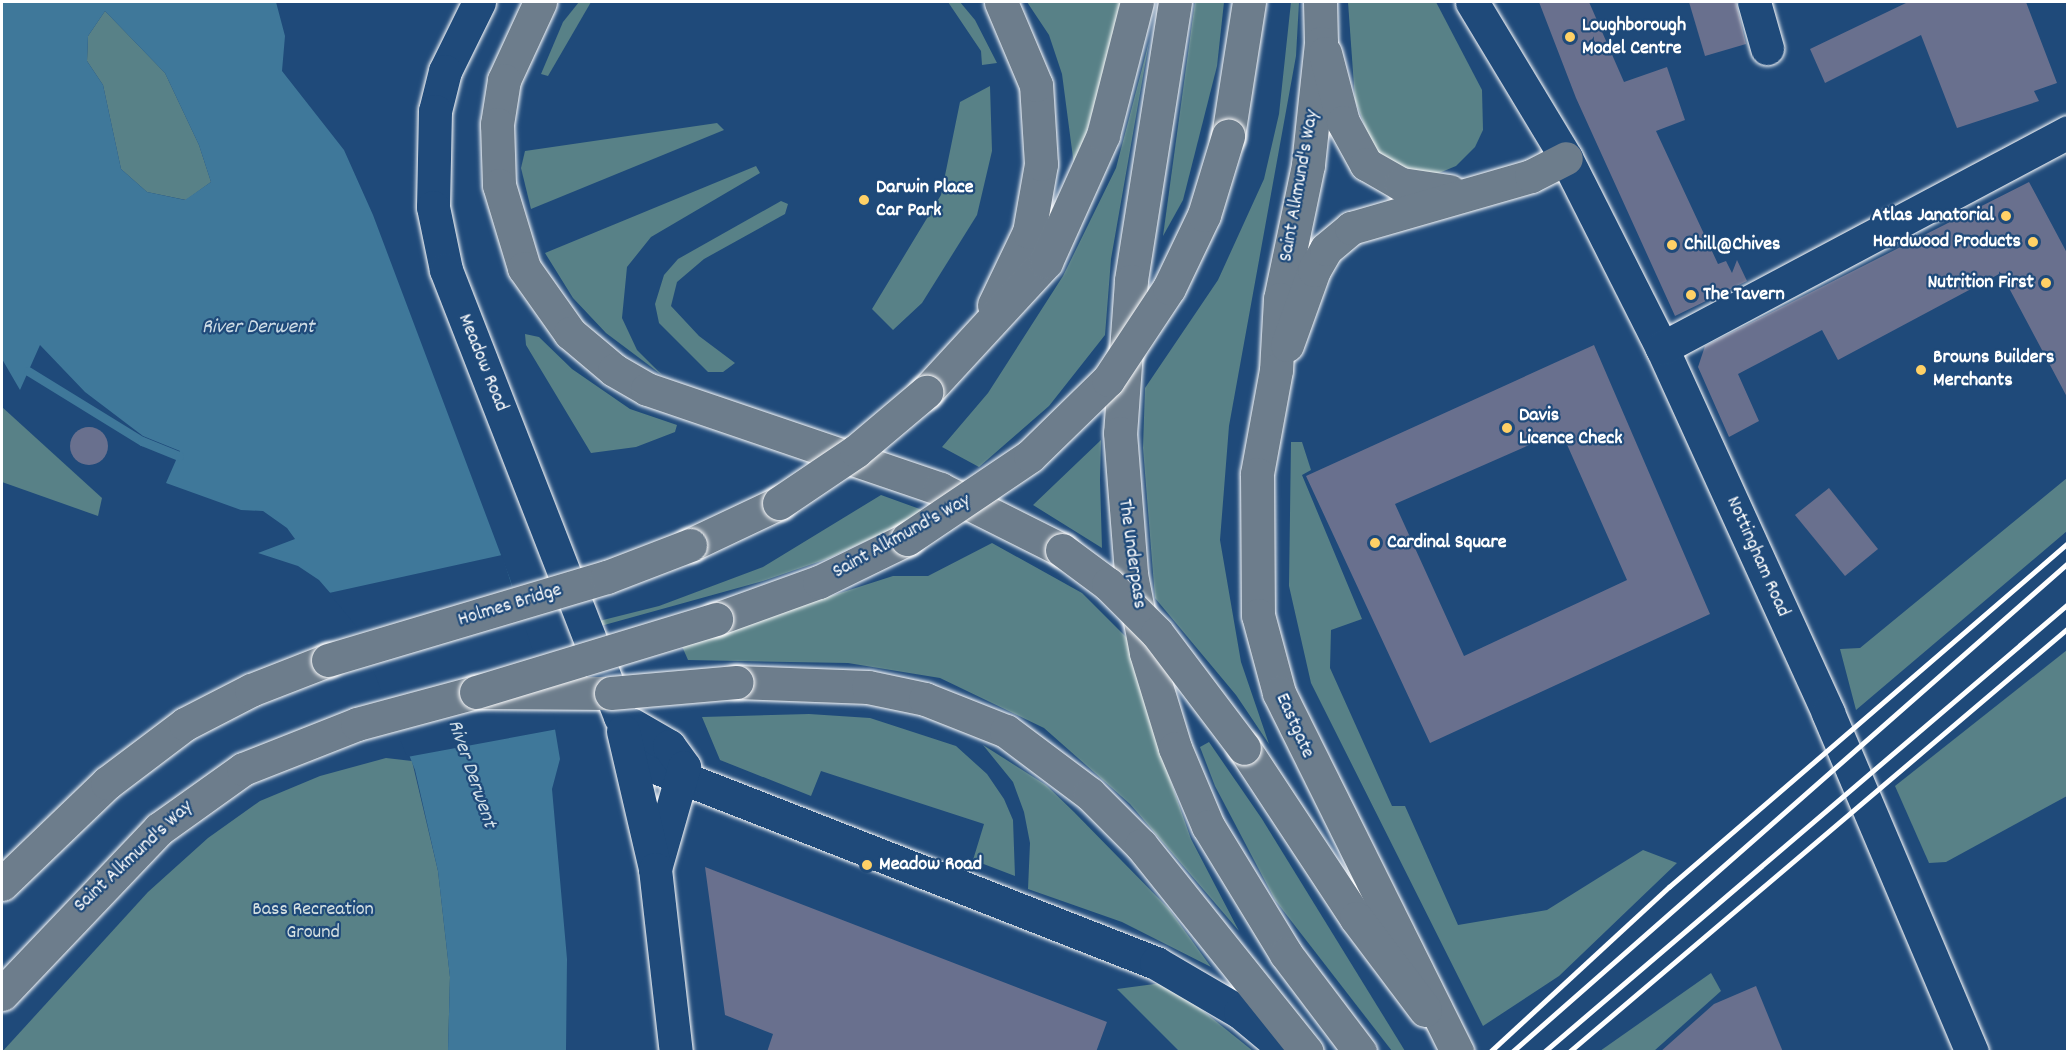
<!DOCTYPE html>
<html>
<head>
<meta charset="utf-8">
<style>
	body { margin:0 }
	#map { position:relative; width:2069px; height:1053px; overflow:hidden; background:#1f4a7a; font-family:Dekko,sans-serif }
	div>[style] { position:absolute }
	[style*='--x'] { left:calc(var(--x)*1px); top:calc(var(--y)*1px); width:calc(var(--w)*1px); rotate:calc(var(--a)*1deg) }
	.green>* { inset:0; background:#588187 }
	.water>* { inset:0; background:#3f789a }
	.pier>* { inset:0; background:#1f4a7a }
	.stream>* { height:9px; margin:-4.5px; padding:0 4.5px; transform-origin:4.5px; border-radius:4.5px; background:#3f789a }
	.building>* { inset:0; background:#69708e }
	.round { border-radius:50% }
	.roads { filter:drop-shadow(0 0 2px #fff) drop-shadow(0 0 2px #fff) }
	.minor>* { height:33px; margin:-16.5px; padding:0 16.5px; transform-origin:16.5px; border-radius:16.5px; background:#1f4a7a }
	.major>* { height:33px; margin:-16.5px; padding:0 16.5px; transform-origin:16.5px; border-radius:16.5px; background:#6d7d8c }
	.rail>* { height:4.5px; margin:-2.25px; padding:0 2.25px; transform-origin:2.25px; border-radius:2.25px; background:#fff }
	.bridges { filter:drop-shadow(0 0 2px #fff) drop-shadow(0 0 2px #fff) }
	.major-bridge>* { height:33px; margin:-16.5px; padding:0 16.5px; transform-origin:16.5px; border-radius:16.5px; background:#6d7d8c }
	.dots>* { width:16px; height:16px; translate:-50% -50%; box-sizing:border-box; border:3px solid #1f4a7a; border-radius:50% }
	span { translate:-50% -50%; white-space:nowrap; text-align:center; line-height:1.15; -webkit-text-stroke:4.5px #1f4a7a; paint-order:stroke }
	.poi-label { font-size:20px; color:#fff; font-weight:700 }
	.left { translate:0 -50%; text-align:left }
	.right { translate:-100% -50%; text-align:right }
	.street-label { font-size:20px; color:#fff }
	.park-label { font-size:20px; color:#d5e0e1 }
	.water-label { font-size:21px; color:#cfdde6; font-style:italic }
	.frame { position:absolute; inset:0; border:3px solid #fff; pointer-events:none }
</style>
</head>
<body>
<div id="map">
	<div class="green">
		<div style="clip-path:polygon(579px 2px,591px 2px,548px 76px,541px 74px,563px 22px)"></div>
		<div style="clip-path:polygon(948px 2px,960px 2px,975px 20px,997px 63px,982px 65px,981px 51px)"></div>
		<div style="clip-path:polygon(1027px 2px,1124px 2px,1075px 173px,1062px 74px,1049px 35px)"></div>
		<div style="clip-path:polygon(1195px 2px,1224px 2px,1217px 66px,1183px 200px,1163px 236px)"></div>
		<div style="clip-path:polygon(1291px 2px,1299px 2px,1296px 56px,1229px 426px,1220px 540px,1241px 662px,1269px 744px,1236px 695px,1155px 598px,1143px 448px,1145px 388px,1218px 280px,1264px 179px,1279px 114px)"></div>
		<div style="clip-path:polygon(1348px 2px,1436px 2px,1482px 90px,1483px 130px,1475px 147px,1456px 166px,1439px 173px,1407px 174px,1374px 150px,1355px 100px)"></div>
		<div style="clip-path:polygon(105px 11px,165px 73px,199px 145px,211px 182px,186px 200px,147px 192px,121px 169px,103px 85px,87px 61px,88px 36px)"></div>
		<div style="clip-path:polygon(1149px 42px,1111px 259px,1105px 335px,1049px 406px,979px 467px,942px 447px,988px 393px,1063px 276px,1116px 168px)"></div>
		<div style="clip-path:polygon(990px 86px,992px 151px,977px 215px,922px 303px,893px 330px,872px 309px,941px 195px,960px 102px)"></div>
		<div style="clip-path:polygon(717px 123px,724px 130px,531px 209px,521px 168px,525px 151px)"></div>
		<div style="clip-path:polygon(756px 166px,760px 173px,651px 237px,627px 267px,622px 318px,637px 350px,662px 375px,606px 333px,573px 298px,545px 253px)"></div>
		<div style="clip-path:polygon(781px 201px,788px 204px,785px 214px,704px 259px,677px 282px,671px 306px,699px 336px,735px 363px,723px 372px,708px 372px,659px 323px,655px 304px,664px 275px,678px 259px)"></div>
		<div style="clip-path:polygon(525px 334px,539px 337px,572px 369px,630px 409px,677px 425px,675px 432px,636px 447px,591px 453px,526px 345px)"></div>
		<div style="clip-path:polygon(2px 407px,102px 498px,98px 516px,2px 482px)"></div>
		<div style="clip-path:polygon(1101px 440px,1100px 480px,1102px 548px,1033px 505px)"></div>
		<div style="clip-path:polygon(1291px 442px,1302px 442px,1311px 470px,1302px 475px,1362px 619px,1331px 630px,1330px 668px,1392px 806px,1405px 806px,1458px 925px,1547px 910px,1643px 850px,1677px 863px,1559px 976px,1483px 1026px,1311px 683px,1289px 586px)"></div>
		<div style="clip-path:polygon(2067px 478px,2067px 531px,1856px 710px,1840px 649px,1860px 648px)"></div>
		<div style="clip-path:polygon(881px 495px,928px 512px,827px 559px,763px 581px,597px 627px,595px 622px,659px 606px,763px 567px)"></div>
		<div style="clip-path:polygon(992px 543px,1082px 593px,1137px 648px,1165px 765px,1191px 839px,1239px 931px,1130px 804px,1044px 728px,940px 678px,848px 663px,688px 660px,681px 644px,893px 576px,928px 576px)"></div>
		<div style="clip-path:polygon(2067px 650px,2067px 796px,1946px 862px,1929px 863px,1895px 786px)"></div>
		<div style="clip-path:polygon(809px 714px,870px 718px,956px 746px,987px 774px,1004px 799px,1013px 820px,1015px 876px,973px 860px,984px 824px,821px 771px,811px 796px,720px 760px,702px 717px)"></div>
		<div style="clip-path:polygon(1209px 742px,1262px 819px,1405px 1051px,1392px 1051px,1275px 900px,1215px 786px,1200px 747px)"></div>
		<div style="clip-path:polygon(983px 745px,1046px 785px,1074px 812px,1169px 909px,1211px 967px,1122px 922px,1028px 889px,1030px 843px,1024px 812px,1013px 782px)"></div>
		<div style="clip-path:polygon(386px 758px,412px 761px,438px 871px,450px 977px,448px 1051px,2px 1052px,148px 892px,208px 838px,260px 801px,320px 776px)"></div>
		<div style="clip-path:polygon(1711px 973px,1721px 991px,1654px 1051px,1600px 1051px)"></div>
		<div style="clip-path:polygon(1162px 983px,1197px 1006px,1253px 1051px,1179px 1051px,1117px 989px)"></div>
	</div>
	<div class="water">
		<div style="clip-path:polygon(evenodd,2px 2px,276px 2px,285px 36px,282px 71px,344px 150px,373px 215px,510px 579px,555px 729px,560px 759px,552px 789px,567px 959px,566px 1051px,448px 1051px,450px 977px,438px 871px,415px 770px,358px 625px,319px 580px,298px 566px,258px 553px,295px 539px,287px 528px,263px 511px,241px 510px,166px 483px,180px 451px,143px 436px,85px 392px,40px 345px,20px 390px,2px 359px,2px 2px,105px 11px,165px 73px,199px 145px,211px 182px,185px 200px,147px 192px,121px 169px,103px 85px,87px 61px,88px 36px,105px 11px)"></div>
	</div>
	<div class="pier">
		<div style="clip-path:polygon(502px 555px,558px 729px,407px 757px,356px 626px,329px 593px)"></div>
	</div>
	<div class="stream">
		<div style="--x:28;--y:371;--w:134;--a:31.6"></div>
		<div style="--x:142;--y:441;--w:40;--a:22"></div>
	</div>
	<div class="building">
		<div style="clip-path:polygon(1539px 2px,1589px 2px,1624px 82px,1667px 67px,1685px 120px,1656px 131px,1718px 264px,1726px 261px,1732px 273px,1737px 260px,1747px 281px,1675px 316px,1576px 98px)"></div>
		<div style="clip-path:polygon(1689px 2px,1736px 2px,1746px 44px,1705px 56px)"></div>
		<div style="clip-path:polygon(1908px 2px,2026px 2px,2057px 83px,2034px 91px,2039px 101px,1957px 128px,1921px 35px,1825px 83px,1810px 49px)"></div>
		<div style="clip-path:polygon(2029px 182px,2067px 253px,2067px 397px,2001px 273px,1838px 360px,1822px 330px,1738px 374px,1759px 421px,1729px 437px,1698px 367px,1705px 346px)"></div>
		<div style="clip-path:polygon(evenodd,1594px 345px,1710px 614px,1430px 743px,1306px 476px,1594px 345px,1561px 431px,1627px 580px,1464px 656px,1395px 504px,1561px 431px)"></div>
		<div class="round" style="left:70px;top:427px;width:38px;height:38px"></div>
		<div style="clip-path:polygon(1829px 488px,1878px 549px,1845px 576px,1795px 515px)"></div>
		<div style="clip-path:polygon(705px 867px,1107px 1022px,1096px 1052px,767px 1052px,773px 1034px,725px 1015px)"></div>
		<div style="clip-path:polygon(1756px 986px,1783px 1052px,1660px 1052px,1714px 1004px)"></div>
	</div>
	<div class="roads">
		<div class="minor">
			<div style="--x:479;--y:2;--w:77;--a:116.2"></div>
			<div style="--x:445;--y:71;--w:41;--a:104"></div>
			<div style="--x:435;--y:111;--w:96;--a:91.2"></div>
			<div style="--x:433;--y:207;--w:64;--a:78.3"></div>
			<div style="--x:446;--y:270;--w:479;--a:68.7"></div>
			<div style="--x:620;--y:716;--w:40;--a:60.3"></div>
			<div style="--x:640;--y:751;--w:27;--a:42"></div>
			<div style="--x:660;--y:769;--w:533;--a:21.36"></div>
			<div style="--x:1156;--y:963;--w:97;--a:30.3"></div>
			<div style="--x:1240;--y:1012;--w:62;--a:39.8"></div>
			<div style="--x:1472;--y:2;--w:182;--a:58.9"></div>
			<div style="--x:1566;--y:158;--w:213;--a:63.2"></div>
			<div style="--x:1662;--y:348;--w:401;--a:65.5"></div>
			<div style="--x:1828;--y:713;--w:368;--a:67"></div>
			<div style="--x:1754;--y:2;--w:48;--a:74.2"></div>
			<div style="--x:1662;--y:348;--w:460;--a:-28"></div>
			<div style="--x:631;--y:724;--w:44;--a:30.1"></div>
			<div style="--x:669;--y:746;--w:26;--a:54"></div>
			<div style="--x:684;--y:767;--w:106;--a:105.9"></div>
			<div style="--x:623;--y:731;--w:142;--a:76.9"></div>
			<div style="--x:655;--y:869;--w:184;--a:83.5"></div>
		</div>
		<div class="major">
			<div style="--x:540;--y:2;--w:86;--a:114.8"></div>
			<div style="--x:504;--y:80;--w:45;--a:99"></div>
			<div style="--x:497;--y:124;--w:61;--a:88.1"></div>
			<div style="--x:499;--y:185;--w:87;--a:73.2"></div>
			<div style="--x:524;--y:268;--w:80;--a:54.7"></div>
			<div style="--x:570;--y:333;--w:57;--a:40.1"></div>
			<div style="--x:614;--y:370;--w:38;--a:30"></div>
			<div style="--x:647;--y:389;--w:310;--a:18.8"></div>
			<div style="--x:940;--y:489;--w:136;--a:26.6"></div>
			<div style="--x:1175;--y:2;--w:282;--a:99"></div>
			<div style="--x:1131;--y:281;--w:152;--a:94.1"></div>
			<div style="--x:1120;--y:433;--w:141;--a:85.5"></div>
			<div style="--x:1131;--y:574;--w:80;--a:79.2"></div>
			<div style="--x:1146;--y:653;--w:99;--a:73"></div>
			<div style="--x:1175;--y:748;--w:85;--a:67.1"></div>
			<div style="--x:1208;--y:826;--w:150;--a:58.6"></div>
			<div style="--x:1286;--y:954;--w:123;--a:52.9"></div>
			<div style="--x:1320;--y:2;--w:41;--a:88.6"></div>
			<div style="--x:1321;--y:43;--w:123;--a:96.1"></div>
			<div style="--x:1308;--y:165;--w:137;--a:101.8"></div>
			<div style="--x:1280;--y:299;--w:71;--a:93.2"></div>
			<div style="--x:1276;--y:370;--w:106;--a:100.4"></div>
			<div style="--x:1257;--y:474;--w:141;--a:89.6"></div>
			<div style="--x:1258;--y:615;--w:81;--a:74.9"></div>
			<div style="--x:1279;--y:693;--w:401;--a:63.6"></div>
			<div style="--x:1325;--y:53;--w:71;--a:75.4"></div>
			<div style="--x:1343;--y:122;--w:48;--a:61.3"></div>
			<div style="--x:1366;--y:164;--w:40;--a:29.7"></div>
			<div style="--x:1401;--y:184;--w:49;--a:8.3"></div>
			<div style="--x:1228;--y:136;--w:136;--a:-81.1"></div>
			<div style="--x:994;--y:305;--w:81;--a:-64.4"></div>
			<div style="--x:1029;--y:232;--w:69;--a:-80"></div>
			<div style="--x:1041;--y:164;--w:79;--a:-93.6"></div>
			<div style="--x:1036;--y:85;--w:90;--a:-112.9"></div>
			<div style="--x:1287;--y:345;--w:80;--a:-70.2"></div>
			<div style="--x:1314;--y:270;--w:24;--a:-60"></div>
			<div style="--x:1326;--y:249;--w:33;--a:-40"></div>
			<div style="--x:1351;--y:228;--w:187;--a:-16.1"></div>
			<div style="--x:1531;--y:176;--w:39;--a:-27"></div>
			<div style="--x:926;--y:392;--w:177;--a:-47.3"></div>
			<div style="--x:1046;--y:262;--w:139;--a:-65.8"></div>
			<div style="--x:1103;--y:135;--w:137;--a:-75.7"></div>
			<div style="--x:690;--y:545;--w:98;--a:-25.3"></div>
			<div style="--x:716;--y:619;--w:109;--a:-19.8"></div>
			<div style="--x:819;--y:582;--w:98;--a:-26"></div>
			<div style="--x:737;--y:682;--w:131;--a:2.2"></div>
			<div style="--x:868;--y:687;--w:58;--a:11.9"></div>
			<div style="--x:925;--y:699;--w:87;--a:21.6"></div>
			<div style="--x:1006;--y:731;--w:105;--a:36.9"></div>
			<div style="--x:1090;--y:794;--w:72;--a:45"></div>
			<div style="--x:1141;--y:845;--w:265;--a:51.3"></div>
			<div style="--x:1244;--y:748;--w:204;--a:56.6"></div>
			<div style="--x:1356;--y:918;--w:115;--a:53.1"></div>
			<div style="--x:2;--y:884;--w:146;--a:-43.9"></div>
			<div style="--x:107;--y:783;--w:98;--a:-37.1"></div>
			<div style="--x:185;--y:724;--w:74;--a:-27.3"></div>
			<div style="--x:251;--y:690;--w:83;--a:-21.3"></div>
			<div style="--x:2;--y:994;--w:228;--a:-46.4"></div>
			<div style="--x:159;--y:829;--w:103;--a:-35.5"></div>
			<div style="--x:243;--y:769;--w:123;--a:-21.5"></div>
			<div style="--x:357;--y:724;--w:123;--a:-15.1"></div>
			<div style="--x:476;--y:692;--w:135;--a:0.4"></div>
		</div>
	</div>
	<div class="rail">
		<div style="--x:1490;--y:1052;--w:243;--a:-42.7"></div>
		<div style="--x:1669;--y:887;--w:527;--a:-40.77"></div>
		<div style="--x:1512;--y:1052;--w:740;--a:-41.33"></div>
		<div style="--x:1544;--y:1052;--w:689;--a:-40.53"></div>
		<div style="--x:1569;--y:1052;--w:655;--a:-40.35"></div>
	</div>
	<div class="bridges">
		<div class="major-bridge">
			<div style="--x:779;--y:503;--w:93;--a:-34"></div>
			<div style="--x:856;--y:451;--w:92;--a:-40.1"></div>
			<div style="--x:907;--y:539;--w:148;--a:-34"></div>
			<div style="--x:1030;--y:456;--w:109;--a:-44.3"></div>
			<div style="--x:1108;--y:380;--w:110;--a:-56.5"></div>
			<div style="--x:1169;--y:288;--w:81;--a:-64.4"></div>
			<div style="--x:1204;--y:215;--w:83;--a:-73.1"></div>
			<div style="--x:1062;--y:550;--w:57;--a:36.5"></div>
			<div style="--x:1108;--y:584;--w:69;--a:45"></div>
			<div style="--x:1157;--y:633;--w:144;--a:52.9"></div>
			<div style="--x:328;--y:660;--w:291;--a:-16.6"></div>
			<div style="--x:607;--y:577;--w:89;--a:-21.1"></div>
			<div style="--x:476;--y:692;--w:251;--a:-16.9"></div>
			<div style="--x:611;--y:693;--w:126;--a:-5"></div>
		</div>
	</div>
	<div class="dots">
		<div style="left:1570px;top:37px;background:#ffd166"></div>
		<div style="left:864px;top:200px;background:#ffd166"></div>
		<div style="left:2006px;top:216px;background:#ffd166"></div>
		<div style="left:2033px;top:242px;background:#ffd166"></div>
		<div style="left:1672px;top:245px;background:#ffd166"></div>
		<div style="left:2046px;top:283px;background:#ffd166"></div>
		<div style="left:1691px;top:295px;background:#ffd166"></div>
		<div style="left:1921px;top:370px;background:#ffd166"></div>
		<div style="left:1507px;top:428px;background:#ffd166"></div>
		<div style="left:1375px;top:543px;background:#ffd166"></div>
		<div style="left:867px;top:865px;background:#ffd166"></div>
	</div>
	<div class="poi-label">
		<span class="left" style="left:1582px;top:38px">Loughborough<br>Model Centre</span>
		<span class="left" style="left:876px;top:200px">Darwin Place<br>Car Park</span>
		<span class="right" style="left:1994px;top:216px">Atlas Janatorial</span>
		<span class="right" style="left:2021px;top:242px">Hardwood Products</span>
		<span class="left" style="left:1684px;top:245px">Chill@Chives</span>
		<span class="right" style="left:2034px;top:283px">Nutrition First</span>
		<span class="left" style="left:1703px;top:295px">The Tavern</span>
		<span class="left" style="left:1933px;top:370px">Browns Builders<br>Merchants</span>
		<span class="left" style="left:1519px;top:428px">Davis<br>Licence Check</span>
		<span class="left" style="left:1387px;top:543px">Cardinal Square</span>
		<span class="left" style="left:879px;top:865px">Meadow Road</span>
	</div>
	<div class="street-label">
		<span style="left:1300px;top:186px;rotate:-80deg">Saint Alkmund's Way</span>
		<span style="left:482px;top:363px;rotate:68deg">Meadow Road</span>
		<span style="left:902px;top:537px;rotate:-29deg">Saint Alkmund's Way</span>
		<span style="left:1131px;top:554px;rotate:82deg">The Underpass</span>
		<span style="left:1757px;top:557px;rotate:66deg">Nottingham Road</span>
		<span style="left:510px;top:606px;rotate:-17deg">Holmes Bridge</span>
		<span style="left:1294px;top:726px;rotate:66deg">Eastgate</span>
		<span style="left:134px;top:857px;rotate:-43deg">Saint Alkmund's Way</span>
	</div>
	<div class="park-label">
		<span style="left:313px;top:922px">Bass Recreation<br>Ground</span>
	</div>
	<div class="water-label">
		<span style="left:258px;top:328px">River Derwent</span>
		<span style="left:471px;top:774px;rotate:71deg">River Derwent</span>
	</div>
	<div class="frame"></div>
</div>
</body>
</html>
